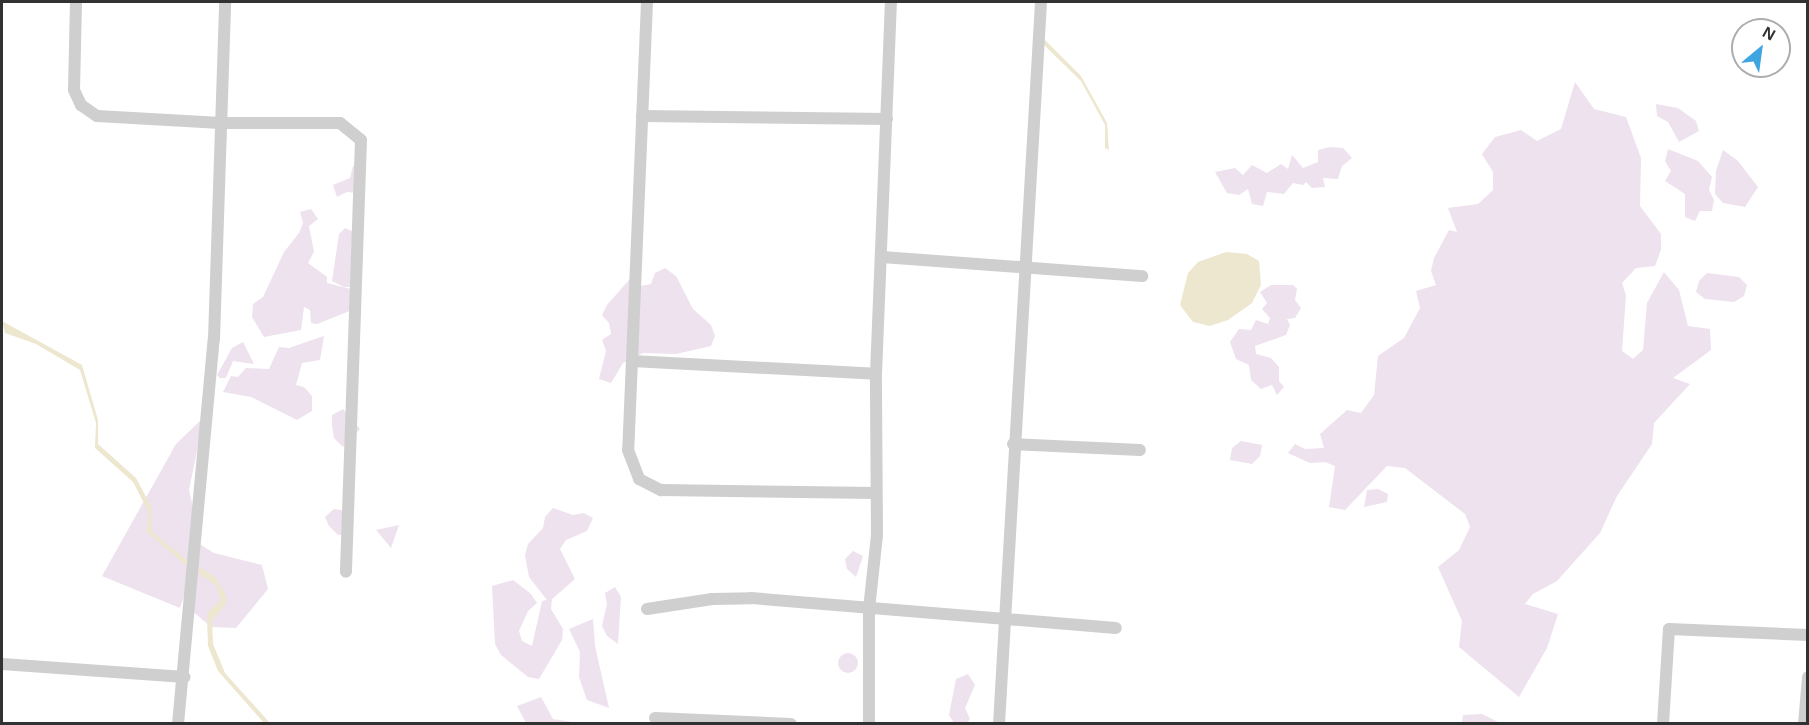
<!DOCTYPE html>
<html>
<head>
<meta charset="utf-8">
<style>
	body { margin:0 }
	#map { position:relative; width:1809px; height:725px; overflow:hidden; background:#fff; font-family:Helvetica,sans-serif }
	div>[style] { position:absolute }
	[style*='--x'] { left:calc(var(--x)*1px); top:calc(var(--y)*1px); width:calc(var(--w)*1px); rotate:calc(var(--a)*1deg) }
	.green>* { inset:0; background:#ede2ee }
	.round { border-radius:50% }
	.water>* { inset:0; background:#ede7cf }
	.street>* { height:12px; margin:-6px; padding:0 6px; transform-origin:6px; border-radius:6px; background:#cfcfcf }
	span { translate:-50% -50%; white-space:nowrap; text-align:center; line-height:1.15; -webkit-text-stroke:6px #fff; paint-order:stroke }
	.frame { position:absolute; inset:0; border:3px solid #323232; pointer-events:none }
	.north { position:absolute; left:1731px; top:18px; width:60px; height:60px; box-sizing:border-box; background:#fff; border:2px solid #adadad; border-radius:50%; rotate:29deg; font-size:16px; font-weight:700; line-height:24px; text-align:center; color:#323232 }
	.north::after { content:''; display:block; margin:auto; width:21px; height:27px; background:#3ea5e0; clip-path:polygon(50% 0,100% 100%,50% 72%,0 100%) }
</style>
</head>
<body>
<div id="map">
	<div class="green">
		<div style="clip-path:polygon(1575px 82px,1594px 109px,1626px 117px,1641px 158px,1640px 206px,1661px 234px,1661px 250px,1655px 266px,1636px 268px,1622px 283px,1626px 295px,1622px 351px,1633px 359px,1643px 350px,1647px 303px,1664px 272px,1679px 290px,1688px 326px,1710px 329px,1711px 350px,1673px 378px,1690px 384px,1654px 423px,1652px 444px,1617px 496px,1600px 533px,1557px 581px,1533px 594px,1525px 604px,1558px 614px,1547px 648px,1519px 697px,1459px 647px,1462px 621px,1438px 567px,1459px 550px,1470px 527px,1465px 514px,1405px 468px,1387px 466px,1345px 510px,1329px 507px,1335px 466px,1325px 462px,1310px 463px,1288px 453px,1295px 444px,1305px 449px,1324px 448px,1320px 434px,1347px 410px,1361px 413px,1374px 395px,1378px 356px,1404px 338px,1420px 308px,1416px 291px,1436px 285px,1431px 271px,1434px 258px,1449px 230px,1457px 232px,1448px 208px,1478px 204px,1493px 190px,1493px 172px,1482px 154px,1495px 137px,1521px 130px,1537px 141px,1561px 129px)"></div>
		<div style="clip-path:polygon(1656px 104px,1678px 108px,1696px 121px,1699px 131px,1679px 142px,1668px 122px,1657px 116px)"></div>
		<div style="clip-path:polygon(1330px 147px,1343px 148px,1352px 158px,1342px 166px,1338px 179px,1323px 178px,1325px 187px,1312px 188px,1306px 182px,1303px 185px,1293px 183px,1284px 194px,1267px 192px,1263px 206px,1252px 204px,1248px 189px,1239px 195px,1227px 193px,1215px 172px,1235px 168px,1243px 175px,1252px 165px,1267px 173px,1281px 164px,1288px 169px,1292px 155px,1303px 168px,1318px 162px,1318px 150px)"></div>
		<div style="clip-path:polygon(1668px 149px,1698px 161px,1712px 177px,1709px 190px,1714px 200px,1712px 211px,1700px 211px,1695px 221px,1685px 217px,1685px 194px,1665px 181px,1671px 171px,1665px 161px)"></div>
		<div style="clip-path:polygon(1723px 150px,1738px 161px,1758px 187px,1745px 207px,1723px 203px,1715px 194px,1716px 171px)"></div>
		<div style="clip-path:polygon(353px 166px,359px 167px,358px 193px,347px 192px,337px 197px,333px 185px,350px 178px)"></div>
		<div style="clip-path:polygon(311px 209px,318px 219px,309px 226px,314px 252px,308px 263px,327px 277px,327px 283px,351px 289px,352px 310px,317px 324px,311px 323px,310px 310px,304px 307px,301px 330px,264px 337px,252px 317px,253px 304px,263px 297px,284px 252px,299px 233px,303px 223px,300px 212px)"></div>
		<div style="clip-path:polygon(345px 228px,356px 233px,351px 246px,359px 265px,357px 287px,344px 287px,332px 281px,339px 234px)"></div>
		<div style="clip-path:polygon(665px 268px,676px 276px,693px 309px,711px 325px,715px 336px,711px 346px,676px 354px,643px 353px,623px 363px,611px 383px,599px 379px,606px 351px,602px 340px,611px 334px,609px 323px,602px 315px,607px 305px,629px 280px,640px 286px,651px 284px,655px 273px)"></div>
		<div style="clip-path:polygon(1707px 273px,1739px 277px,1747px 285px,1744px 296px,1734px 302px,1705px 299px,1696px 292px,1699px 281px)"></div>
		<div style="clip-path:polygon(1271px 285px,1293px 285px,1297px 289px,1295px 300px,1301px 308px,1295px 318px,1287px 319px,1290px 325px,1286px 335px,1255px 346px,1256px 354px,1271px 358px,1279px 367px,1279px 381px,1284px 387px,1277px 395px,1272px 385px,1261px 389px,1251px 380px,1249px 365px,1236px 359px,1230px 342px,1239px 329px,1251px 330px,1256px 320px,1268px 324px,1270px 318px,1262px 309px,1267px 303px,1260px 292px)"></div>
		<div style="clip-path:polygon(324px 336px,320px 360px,302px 363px,296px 385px,304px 387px,312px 396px,312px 411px,297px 420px,251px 397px,223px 392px,231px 376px,238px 377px,246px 368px,269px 369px,279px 347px,289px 348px)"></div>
		<div style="clip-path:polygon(243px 342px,254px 364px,233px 361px,226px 378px,220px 378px,217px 375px,232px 348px)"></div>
		<div style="clip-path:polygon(343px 409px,360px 429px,343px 447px,334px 438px,332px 426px,332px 415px)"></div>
		<div style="clip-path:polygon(204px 417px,189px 490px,195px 516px,193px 540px,214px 553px,262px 565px,268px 589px,236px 628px,211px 627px,191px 610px,187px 587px,180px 608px,102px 576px,176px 444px)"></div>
		<div style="clip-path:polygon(1241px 441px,1262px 445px,1260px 456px,1252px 464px,1230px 460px,1232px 448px)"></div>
		<div style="clip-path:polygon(1378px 489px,1388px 494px,1387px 502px,1364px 507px,1367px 490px)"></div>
		<div style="clip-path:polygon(553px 508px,573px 515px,584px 513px,593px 518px,587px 531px,566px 540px,560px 549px,575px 579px,552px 599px,551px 609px,563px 629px,562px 640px,539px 679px,528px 677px,501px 655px,495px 644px,492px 586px,513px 580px,531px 594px,537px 603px,528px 611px,519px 631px,522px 641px,532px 646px,542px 601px,547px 600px,529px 577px,525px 555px,528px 544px,543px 528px,545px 517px)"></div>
		<div style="clip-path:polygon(334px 509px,347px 511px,354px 522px,350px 534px,338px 535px,329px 526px,325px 517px)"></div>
		<div style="clip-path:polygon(399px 525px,391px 548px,376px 530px)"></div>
		<div style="clip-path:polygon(853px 551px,863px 556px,856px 577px,847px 569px,845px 559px)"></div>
		<div style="clip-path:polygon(615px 587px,621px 597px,618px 644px,607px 636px,602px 626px,607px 604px,605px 593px)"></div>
		<div style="clip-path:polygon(593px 619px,595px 646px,609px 708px,587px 700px,579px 677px,580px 652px,569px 629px)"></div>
		<div class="round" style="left:838px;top:653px;width:20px;height:20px"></div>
		<div style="clip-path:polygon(968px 674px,975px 685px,965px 708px,970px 719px,967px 723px,954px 723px,949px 715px,956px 679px)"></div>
		<div style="clip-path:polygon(541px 697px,553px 719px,579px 723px,526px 723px,517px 706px)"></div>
		<div style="clip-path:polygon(1482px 714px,1500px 723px,1462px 723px,1463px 715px)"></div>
	</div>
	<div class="water">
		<div style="clip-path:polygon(1043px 38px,1081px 76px,1107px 123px,1109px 150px,1105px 148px,1105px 125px,1081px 81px,1041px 42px)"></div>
		<div style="clip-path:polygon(1226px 252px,1247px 254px,1259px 261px,1261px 285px,1252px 303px,1228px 320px,1210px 326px,1193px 322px,1180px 305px,1188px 273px,1198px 262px)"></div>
		<div style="clip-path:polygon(2px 321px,82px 365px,98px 420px,98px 444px,136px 478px,152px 508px,151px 531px,192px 564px,189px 568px,146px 531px,149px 513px,133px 482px,95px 448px,96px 423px,80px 370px,36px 344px,5px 333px)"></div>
		<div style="clip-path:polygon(199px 567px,215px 577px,225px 593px,227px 603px,212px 620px,213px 644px,225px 673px,270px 723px,264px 723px,218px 671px,208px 646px,207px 619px,208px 612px,221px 600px,216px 585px,198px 573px)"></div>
	</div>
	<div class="street">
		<div style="--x:76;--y:2;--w:88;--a:91.3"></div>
		<div style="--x:74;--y:90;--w:17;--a:65"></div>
		<div style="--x:81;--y:105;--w:19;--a:35"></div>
		<div style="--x:97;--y:116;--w:124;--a:3.2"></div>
		<div style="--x:221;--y:123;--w:119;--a:0"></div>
		<div style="--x:340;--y:123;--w:27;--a:39"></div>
		<div style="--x:361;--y:140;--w:432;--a:92"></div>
		<div style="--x:647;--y:2;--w:448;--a:92.4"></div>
		<div style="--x:628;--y:450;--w:31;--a:69"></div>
		<div style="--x:639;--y:479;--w:25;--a:27"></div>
		<div style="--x:661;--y:490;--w:215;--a:0.8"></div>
		<div style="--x:642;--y:116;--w:245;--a:0.7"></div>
		<div style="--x:882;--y:257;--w:261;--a:4.2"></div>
		<div style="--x:632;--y:361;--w:244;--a:3"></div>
		<div style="--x:1013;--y:444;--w:127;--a:2.7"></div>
		<div style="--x:647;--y:609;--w:66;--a:-8.7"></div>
		<div style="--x:712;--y:599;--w:39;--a:-1"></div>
		<div style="--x:751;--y:598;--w:366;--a:4.7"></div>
		<div style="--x:2;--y:664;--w:183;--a:4.1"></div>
		<div style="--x:655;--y:718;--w:136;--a:2.5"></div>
		<div style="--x:178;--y:724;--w:387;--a:-84.7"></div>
		<div style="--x:214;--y:339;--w:337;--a:-88.1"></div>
		<div style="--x:869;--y:724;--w:115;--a:-90"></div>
		<div style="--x:869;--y:609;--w:74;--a:-83.8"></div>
		<div style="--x:877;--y:535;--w:161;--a:-90.4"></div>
		<div style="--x:876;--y:374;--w:372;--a:-87.7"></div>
		<div style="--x:999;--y:724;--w:723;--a:-86.67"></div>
		<div style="--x:1663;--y:724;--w:95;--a:-86.4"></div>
		<div style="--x:1669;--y:629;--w:139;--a:2.5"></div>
		<div style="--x:1804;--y:724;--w:47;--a:-85.1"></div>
	</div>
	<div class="frame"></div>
	<div class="north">N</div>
</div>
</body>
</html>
